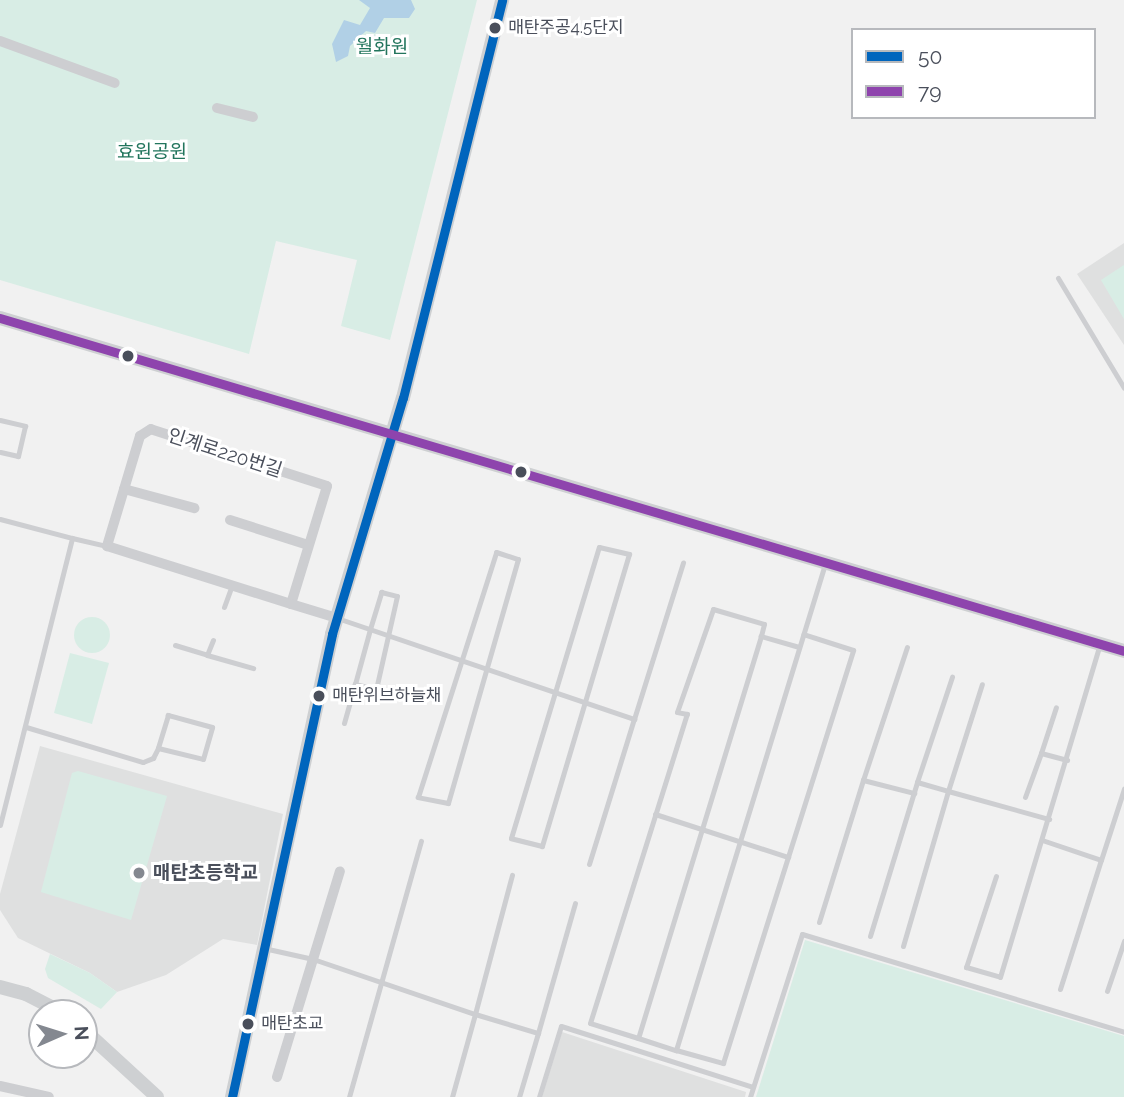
<!DOCTYPE html>
<html>
<head>
<meta charset="utf-8">
<style>
	body { margin:0 }
	#map { position:relative; width:1124px; height:1097px; overflow:hidden; background:#f1f1f1; font-family:Raleway,"Noto Sans KR",sans-serif }
	div>[style] { position:absolute }
	[style*='--x'] { left:calc(var(--x)*1px); top:calc(var(--y)*1px); width:calc(var(--w)*1px); rotate:calc(var(--a)*1deg) }
	.education>* { inset:0; background:#dfe0e0 }
	.green>* { inset:0; background:#d8ede5 }
	.round { border-radius:50% }
	.water>* { inset:0; background:#b1d0e6 }
	.lane>* { height:5px; margin:-2.5px; padding:0 2.5px; transform-origin:2.5px; border-radius:2.5px; background:#cdced1 }
	.street>* { height:10px; margin:-5px; padding:0 5px; transform-origin:5px; border-radius:5px; background:#cdced1 }
	.secondary>* { height:14px; margin:-7px; padding:0 7px; transform-origin:7px; border-radius:7px; background:#ced0d2 }
	.bus-1>* { height:9px; margin:-4.5px; padding:0 4.5px; transform-origin:4.5px; border-radius:4.5px; background:#0065bd }
	.bus-2>* { height:9px; margin:-4.5px; padding:0 4.5px; transform-origin:4.5px; border-radius:4.5px; background:#8e44ad }
	.dots>* { width:19px; height:19px; translate:-50% -50%; box-sizing:border-box; border:4px solid #fff; border-radius:50% }
	span { translate:-50% -50%; white-space:nowrap; text-align:center; line-height:1.15; -webkit-text-stroke:6px #fff; paint-order:stroke }
	.bus-label { font-size:17px; color:#4a4f5b }
	.left { translate:0 -50%; text-align:left }
	.park-label { font-size:19px; color:#22755d }
	.street-label { font-size:19px; color:#4a4f5b }
	.poi-label { font-size:19px; color:#4a4f5b; font-weight:700 }
	.legend { position:absolute; left:851px; top:28px; width:245px; height:91px; box-sizing:border-box; background:#fff; border:2px solid #b7b9bd; margin:0; padding:9px 12px; list-style:none; font-size:21px; color:#4a4f5b }
	.legend li { display:flex; align-items:center; gap:14px; height:35px }
	.legend b { width:35px; border:2px solid #b7b9bd }
	.north { position:absolute; left:28px; top:999px; width:70px; height:70px; box-sizing:border-box; background:#fff; border:2px solid #b7b9bd; border-radius:50%; rotate:87deg; font-size:19px; font-weight:700; line-height:28px; text-align:center; color:#4a4f5b }
	.north::after { content:''; display:block; margin:auto; width:24px; height:32px; background:#848890; clip-path:polygon(50% 0,100% 100%,50% 72%,0 100%) }
</style>
</head>
<body>
<div id="map">
	<div class="education">
		<div style="clip-path:polygon(1124px 243px,1124px 345px,1077px 274px)"></div>
		<div style="clip-path:polygon(40px 746px,283px 814px,257px 945px,223px 939px,166px 975px,117px 992px,90px 973px,18px 938px,0 910px,0 894px)"></div>
		<div style="clip-path:polygon(562px 1032px,746px 1092px,745px 1097px,542px 1097px)"></div>
	</div>
	<div class="green">
		<div style="clip-path:polygon(0 0,477px 0,390px 340px,341px 326px,357px 260px,276px 241px,249px 354px,0 280px)"></div>
		<div style="clip-path:polygon(1124px 265px,1124px 319px,1101px 280px)"></div>
		<div class="round" style="left:74px;top:617px;width:36px;height:36px"></div>
		<div style="clip-path:polygon(70px 653px,109px 663px,92px 724px,54px 713px)"></div>
		<div style="clip-path:polygon(78px 771px,167px 796px,131px 920px,41px 892px,72px 773px)"></div>
		<div style="clip-path:polygon(805px 940px,1124px 1036px,1124px 1097px,756px 1097px)"></div>
		<div style="clip-path:polygon(50px 954px,90px 973px,117px 992px,101px 1009px,48px 978px,45px 969px)"></div>
	</div>
	<div class="water">
		<div style="clip-path:polygon(359px 0,411px 0,415px 9px,409px 18px,384px 18px,375px 33px,366px 31px,350px 46px,348px 56px,336px 62px,332px 44px,344px 20px,360px 25px,370px 8px)"></div>
	</div>
	<div class="lane">
		<div style="--x:1058;--y:278;--w:128;--a:59"></div>
		<div style="--x:0;--y:420;--w:26;--a:13"></div>
		<div style="--x:25;--y:426;--w:31;--a:103"></div>
		<div style="--x:18;--y:456;--w:18;--a:-167"></div>
		<div style="--x:0;--y:519;--w:74;--a:14.8"></div>
		<div style="--x:599;--y:547;--w:31;--a:13"></div>
		<div style="--x:629;--y:554;--w:305;--a:106.6"></div>
		<div style="--x:542;--y:846;--w:32;--a:-166"></div>
		<div style="--x:511;--y:838;--w:304;--a:-73.2"></div>
		<div style="--x:496;--y:552;--w:23;--a:18"></div>
		<div style="--x:518;--y:559;--w:254;--a:106"></div>
		<div style="--x:448;--y:803;--w:31;--a:-169"></div>
		<div style="--x:418;--y:797;--w:257;--a:-72.3"></div>
		<div style="--x:224;--y:607;--w:23;--a:-70"></div>
		<div style="--x:340;--y:619;--w:311;--a:18.8"></div>
		<div style="--x:634;--y:719;--w:164;--a:-72.6"></div>
		<div style="--x:213;--y:640;--w:16;--a:112"></div>
		<div style="--x:207;--y:655;--w:48;--a:15.8"></div>
		<div style="--x:175;--y:645;--w:34;--a:17"></div>
		<div style="--x:799;--y:647;--w:40;--a:-164"></div>
		<div style="--x:761;--y:636;--w:420;--a:107"></div>
		<div style="--x:638;--y:1038;--w:40;--a:18"></div>
		<div style="--x:676;--y:1050;--w:508;--a:-72.96"></div>
		<div style="--x:344;--y:723;--w:41;--a:-74.2"></div>
		<div style="--x:355;--y:684;--w:57;--a:-74.7"></div>
		<div style="--x:370;--y:629;--w:39;--a:-73"></div>
		<div style="--x:381;--y:592;--w:16;--a:14"></div>
		<div style="--x:397;--y:596;--w:95;--a:102.7"></div>
		<div style="--x:376;--y:689;--w:22;--a:-167"></div>
		<div style="--x:26;--y:727;--w:122;--a:16.7"></div>
		<div style="--x:143;--y:762;--w:11;--a:-22"></div>
		<div style="--x:153;--y:758;--w:11;--a:-63"></div>
		<div style="--x:158;--y:748;--w:46;--a:13.7"></div>
		<div style="--x:203;--y:759;--w:33;--a:-74"></div>
		<div style="--x:212;--y:727;--w:46;--a:-164.7"></div>
		<div style="--x:168;--y:715;--w:34;--a:107"></div>
		<div style="--x:1041;--y:753;--w:48;--a:-71.9"></div>
		<div style="--x:863;--y:780;--w:140;--a:-71.7"></div>
		<div style="--x:917;--y:782;--w:111;--a:-71.6"></div>
		<div style="--x:1025;--y:797;--w:47;--a:-70"></div>
		<div style="--x:1041;--y:753;--w:27;--a:15"></div>
		<div style="--x:655;--y:814;--w:140;--a:17.9"></div>
		<div style="--x:0;--y:825;--w:296;--a:-75.9"></div>
		<div style="--x:72;--y:538;--w:36;--a:13"></div>
		<div style="--x:1042;--y:840;--w:62;--a:18.7"></div>
		<div style="--x:1101;--y:860;--w:75;--a:-72.1"></div>
		<div style="--x:589;--y:864;--w:152;--a:-72.8"></div>
		<div style="--x:996;--y:876;--w:96;--a:108.2"></div>
		<div style="--x:966;--y:967;--w:35;--a:16"></div>
		<div style="--x:1000;--y:977;--w:345;--a:-73.3"></div>
		<div style="--x:819;--y:922;--w:149;--a:-72.8"></div>
		<div style="--x:863;--y:780;--w:53;--a:14.3"></div>
		<div style="--x:870;--y:936;--w:161;--a:-73"></div>
		<div style="--x:917;--y:782;--w:32;--a:16"></div>
		<div style="--x:948;--y:791;--w:112;--a:-72.4"></div>
		<div style="--x:903;--y:946;--w:161;--a:-73.8"></div>
		<div style="--x:948;--y:791;--w:105;--a:15.5"></div>
		<div style="--x:268;--y:949;--w:46;--a:12.5"></div>
		<div style="--x:313;--y:959;--w:171;--a:18.8"></div>
		<div style="--x:475;--y:1014;--w:144;--a:-75.1"></div>
		<div style="--x:1060;--y:989;--w:135;--a:-72.4"></div>
		<div style="--x:1107;--y:991;--w:53;--a:-71.2"></div>
		<div style="--x:538;--y:1033;--w:135;--a:-74.1"></div>
		<div style="--x:638;--y:1038;--w:50;--a:-162.6"></div>
		<div style="--x:590;--y:1023;--w:324;--a:-72.6"></div>
		<div style="--x:687;--y:714;--w:10;--a:-169"></div>
		<div style="--x:677;--y:712;--w:109;--a:-70.7"></div>
		<div style="--x:713;--y:609;--w:53;--a:16.4"></div>
		<div style="--x:764;--y:624;--w:12;--a:104"></div>
		<div style="--x:676;--y:1050;--w:49;--a:15.5"></div>
		<div style="--x:723;--y:1063;--w:433;--a:-72.5"></div>
		<div style="--x:853;--y:650;--w:52;--a:-162.3"></div>
		<div style="--x:349;--y:1097;--w:266;--a:-74.3"></div>
		<div style="--x:452;--y:1097;--w:86;--a:-74.5"></div>
		<div style="--x:475;--y:1014;--w:66;--a:16.8"></div>
		<div style="--x:538;--y:1033;--w:67;--a:106.5"></div>
		<div style="--x:539;--y:1097;--w:74;--a:-72.8"></div>
		<div style="--x:561;--y:1026;--w:201;--a:17.6"></div>
		<div style="--x:750;--y:1097;--w:171;--a:-72.3"></div>
		<div style="--x:802;--y:934;--w:337;--a:16.9"></div>
	</div>
	<div class="street">
		<div style="--x:0;--y:41;--w:122;--a:20.1"></div>
		<div style="--x:217;--y:108;--w:37;--a:14"></div>
		<div style="--x:124;--y:489;--w:73;--a:15.2"></div>
		<div style="--x:230;--y:520;--w:82;--a:17.8"></div>
		<div style="--x:291;--y:604;--w:123;--a:-73"></div>
		<div style="--x:327;--y:486;--w:185;--a:-162.1"></div>
		<div style="--x:151;--y:429;--w:13;--a:148"></div>
		<div style="--x:140;--y:436;--w:115;--a:106.7"></div>
		<div style="--x:107;--y:546;--w:193;--a:17.5"></div>
		<div style="--x:291;--y:604;--w:48;--a:16.9"></div>
		<div style="--x:277;--y:1077;--w:215;--a:-73"></div>
		<div style="--x:0;--y:1086;--w:50;--a:12.7"></div>
	</div>
	<div class="secondary">
		<div style="--x:0;--y:318;--w:1172;--a:16.5"></div>
		<div style="--x:0;--y:987;--w:27;--a:15"></div>
		<div style="--x:26;--y:994;--w:42;--a:27.2"></div>
		<div style="--x:84;--y:1030;--w:99;--a:42.5"></div>
		<div style="--x:232;--y:1097;--w:474;--a:-77.8"></div>
		<div style="--x:332;--y:634;--w:246;--a:-73.3"></div>
		<div style="--x:403;--y:398;--w:410;--a:-76"></div>
	</div>
	<div class="bus-1">
		<div style="--x:232;--y:1097;--w:474;--a:-77.8"></div>
		<div style="--x:332;--y:634;--w:246;--a:-73.3"></div>
		<div style="--x:403;--y:398;--w:410;--a:-76"></div>
	</div>
	<div class="bus-2">
		<div style="--x:0;--y:318;--w:1172;--a:16.5"></div>
	</div>
	<div class="dots">
		<div style="left:495px;top:28px;background:#4a4f5b"></div>
		<div style="left:128px;top:356px;background:#4a4f5b"></div>
		<div style="left:521px;top:472px;background:#4a4f5b"></div>
		<div style="left:319px;top:696px;background:#4a4f5b"></div>
		<div style="left:139px;top:873px;background:#848890"></div>
		<div style="left:248px;top:1024px;background:#4a4f5b"></div>
	</div>
	<div class="bus-label">
		<span class="left" style="left:508px;top:28px">매탄주공4.5단지</span>
		<span class="left" style="left:332px;top:696px">매탄위브하늘채</span>
		<span class="left" style="left:261px;top:1024px">매탄초교</span>
	</div>
	<div class="park-label">
		<span style="left:382px;top:47px">월화원</span>
		<span style="left:152px;top:152px">효원공원</span>
	</div>
	<div class="street-label">
		<span style="left:225px;top:453px;rotate:18deg">인계로220번길</span>
	</div>
	<div class="poi-label">
		<span class="left" style="left:153px;top:873px">매탄초등학교</span>
	</div>
	<ul class="legend">
	<li><b style="height:9px;background:#0065bd"></b>50</li>
	<li><b style="height:9px;background:#8e44ad"></b>79</li>
	</ul>
	<div class="north">N</div>
</div>
</body>
</html>
